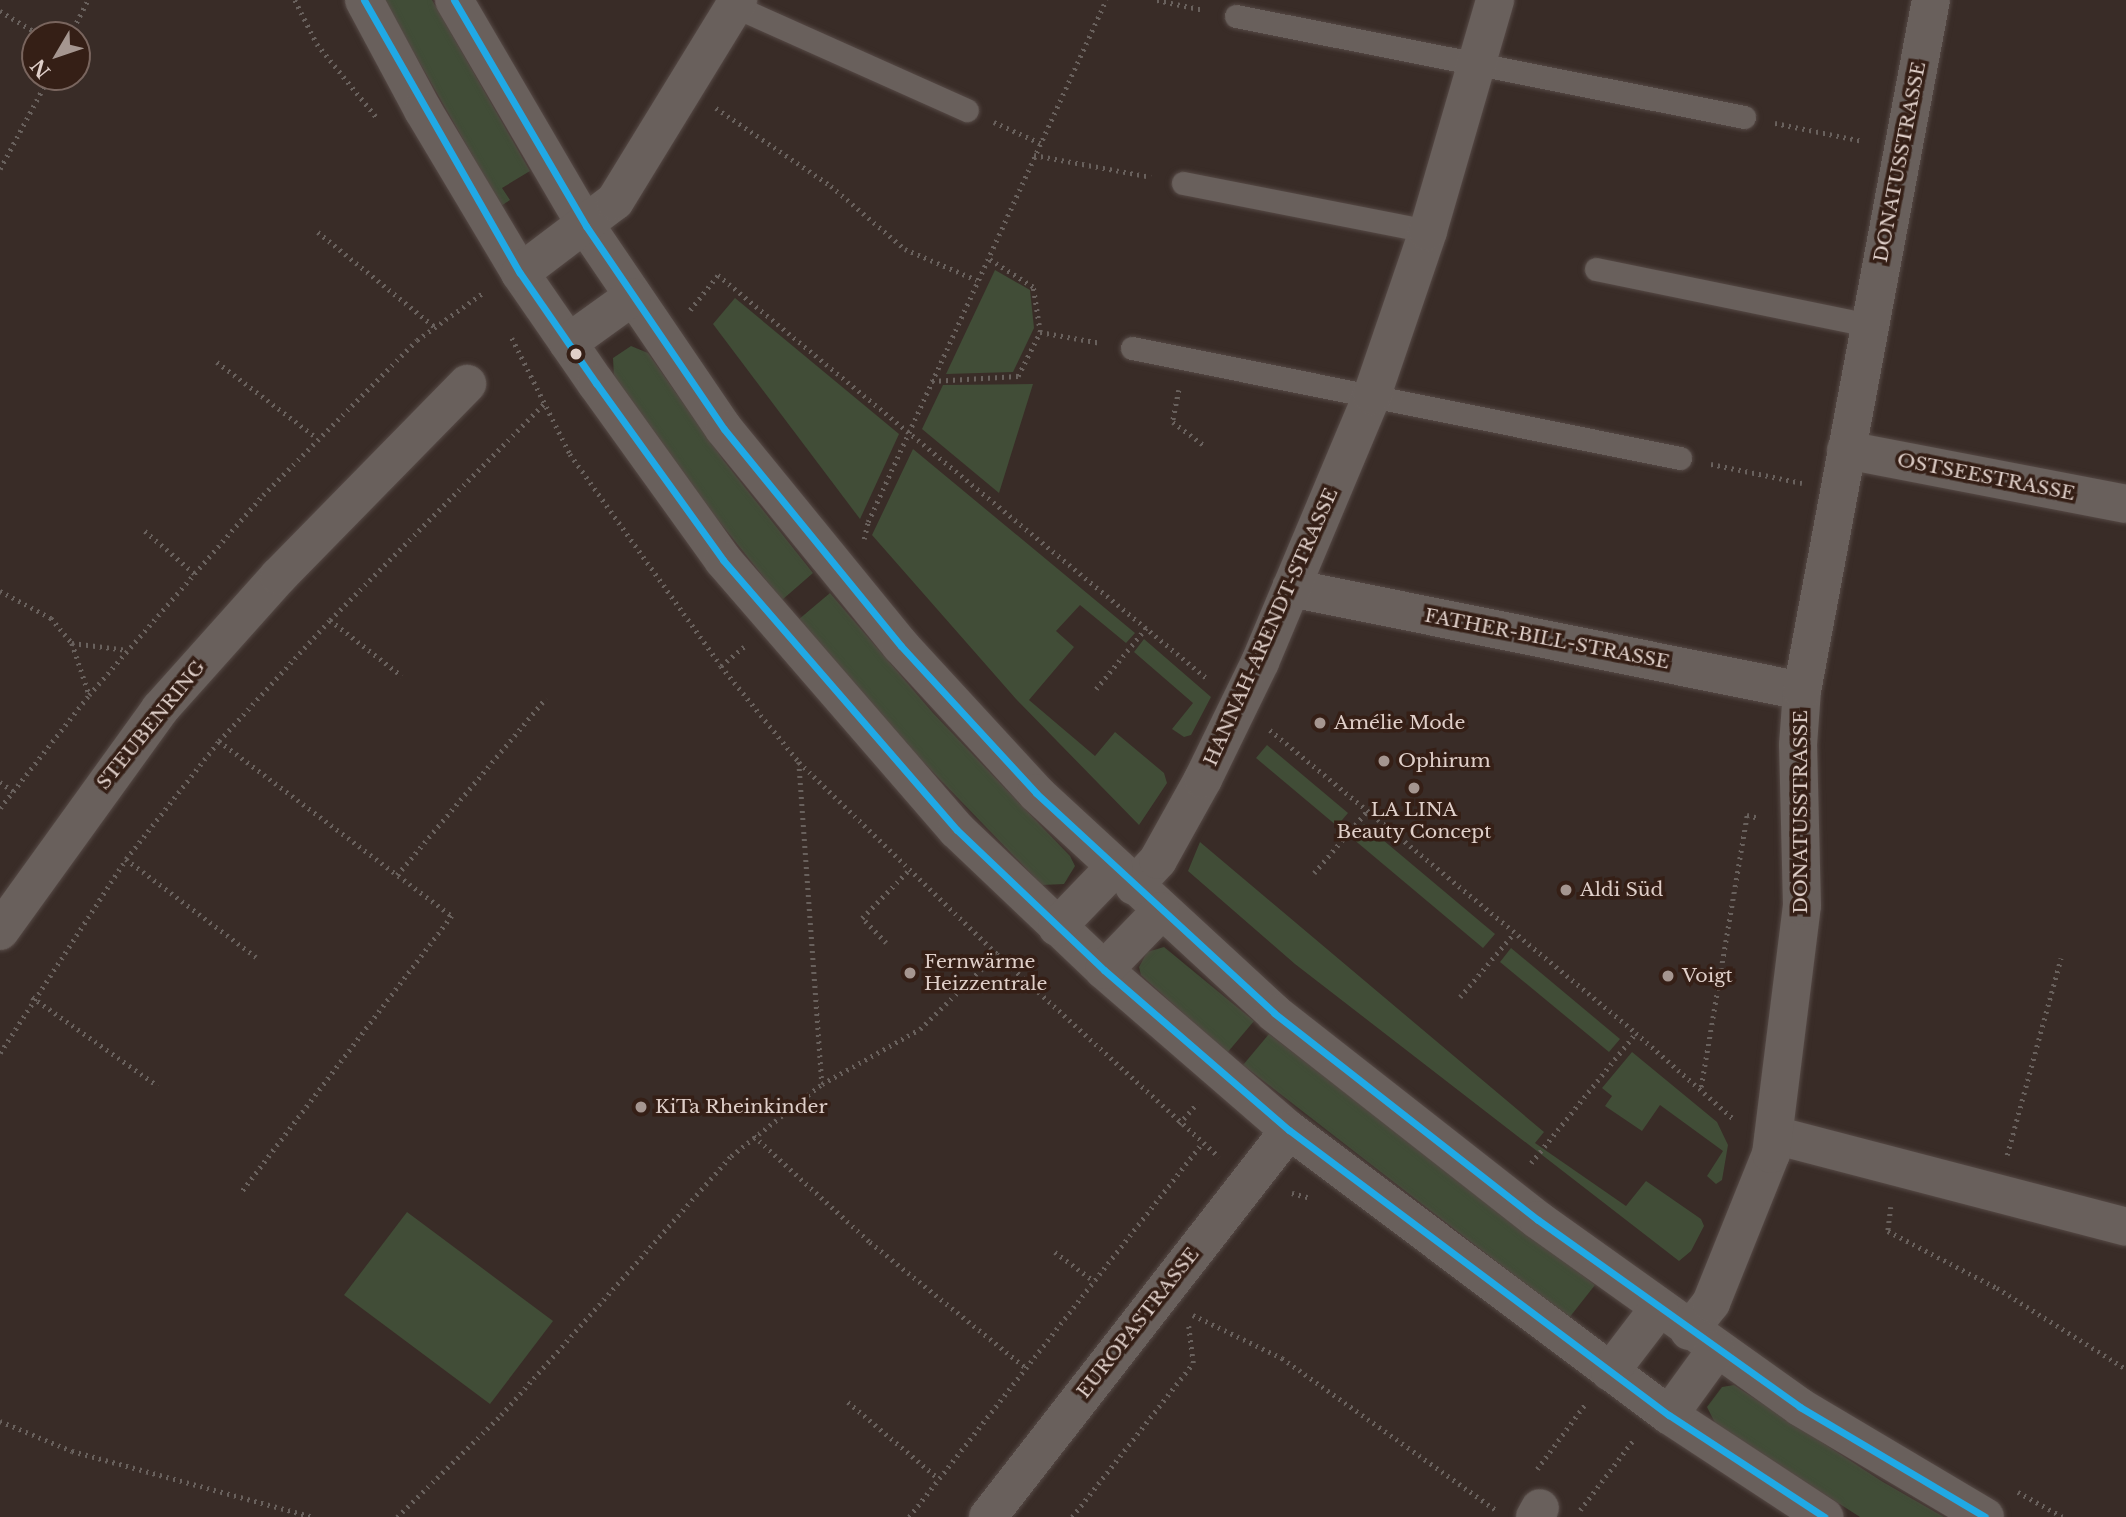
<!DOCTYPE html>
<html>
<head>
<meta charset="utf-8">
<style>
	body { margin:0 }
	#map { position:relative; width:2126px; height:1517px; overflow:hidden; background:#392c27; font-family:"Libre Baskerville",serif }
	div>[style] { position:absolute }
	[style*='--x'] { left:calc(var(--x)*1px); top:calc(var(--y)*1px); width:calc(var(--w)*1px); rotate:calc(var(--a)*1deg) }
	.green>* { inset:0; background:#414d37 }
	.path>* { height:4.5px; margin-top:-2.25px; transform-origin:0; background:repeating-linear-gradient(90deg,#69615d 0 2px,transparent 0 7px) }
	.roads { filter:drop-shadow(0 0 2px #554945) drop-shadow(0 0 2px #554945) }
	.service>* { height:23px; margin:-11.5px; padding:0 11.5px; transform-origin:11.5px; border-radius:11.5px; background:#69605c }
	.minor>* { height:38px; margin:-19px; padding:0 19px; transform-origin:19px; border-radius:19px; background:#69605c }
	.bus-1>* { height:7px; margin:-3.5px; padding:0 3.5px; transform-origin:3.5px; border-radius:3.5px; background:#20a9e5 }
	.dots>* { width:19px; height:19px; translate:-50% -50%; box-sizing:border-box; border:4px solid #351f16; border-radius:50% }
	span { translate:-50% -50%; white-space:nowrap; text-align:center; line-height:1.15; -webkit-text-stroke:7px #351f16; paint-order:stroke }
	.street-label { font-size:19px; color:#dfcfc9 }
	.poi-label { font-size:19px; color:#dfcfc9 }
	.left { translate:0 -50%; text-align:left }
	.north { position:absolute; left:21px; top:21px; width:70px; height:70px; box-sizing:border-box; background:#351f16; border:2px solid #79655e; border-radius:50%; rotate:231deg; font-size:19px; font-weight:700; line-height:28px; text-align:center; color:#dfcfc9 }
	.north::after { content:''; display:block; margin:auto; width:24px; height:32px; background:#a59690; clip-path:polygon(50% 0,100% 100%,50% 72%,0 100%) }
</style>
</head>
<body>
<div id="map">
	<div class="green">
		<div style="clip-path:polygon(384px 0,432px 0,530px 171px,502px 188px,510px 200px,501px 206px)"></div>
		<div style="clip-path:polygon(995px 270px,1030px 290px,1034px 328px,1013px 372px,946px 374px)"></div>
		<div style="clip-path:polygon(735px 298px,899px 434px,860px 519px,713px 324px)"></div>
		<div style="clip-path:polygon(631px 346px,648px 353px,724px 461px,813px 573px,782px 600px,690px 485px,614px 378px,613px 358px)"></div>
		<div style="clip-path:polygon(1033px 384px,999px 493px,922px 429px,943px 385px)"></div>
		<div style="clip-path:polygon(913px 449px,1135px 633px,1126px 643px,1080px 605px,1056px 631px,1074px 647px,1029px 700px,1095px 756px,1115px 732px,1164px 773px,1167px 783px,1139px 825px,1016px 699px,872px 535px)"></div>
		<div style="clip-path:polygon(830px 593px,933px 713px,1070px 856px,1075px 866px,1064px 884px,1042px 885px,900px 738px,798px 620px)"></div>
		<div style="clip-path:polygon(1144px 639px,1211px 697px,1191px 735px,1184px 737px,1172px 729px,1193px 703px,1134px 652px)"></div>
		<div style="clip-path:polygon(1267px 745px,1348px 813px,1337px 826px,1256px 758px)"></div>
		<div style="clip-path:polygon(1364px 824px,1495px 934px,1483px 948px,1352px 838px)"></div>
		<div style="clip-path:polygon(1200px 842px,1544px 1132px,1535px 1143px,1626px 1206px,1646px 1181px,1701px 1219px,1704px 1226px,1691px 1251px,1679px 1261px,1295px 964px,1188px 871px)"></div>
		<div style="clip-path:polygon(1164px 947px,1254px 1021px,1227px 1053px,1141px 975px,1139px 967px,1147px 952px)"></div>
		<div style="clip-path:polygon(1511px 948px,1620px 1039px,1609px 1052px,1500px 962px)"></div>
		<div style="clip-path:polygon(1269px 1034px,1595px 1285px,1569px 1318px,1243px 1065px)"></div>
		<div style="clip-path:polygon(1632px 1052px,1717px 1122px,1728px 1145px,1722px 1180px,1716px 1184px,1707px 1176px,1723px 1151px,1660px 1105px,1642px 1131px,1605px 1106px,1612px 1096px,1602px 1088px)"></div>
		<div style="clip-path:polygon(407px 1212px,553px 1321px,490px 1404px,344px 1295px)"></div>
		<div style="clip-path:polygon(1734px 1385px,1883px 1482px,1944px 1517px,1860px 1517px,1716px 1425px,1707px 1407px,1722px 1387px)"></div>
	</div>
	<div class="path">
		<div style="--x:295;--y:0;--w:49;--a:63.4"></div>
		<div style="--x:317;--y:44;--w:97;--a:50.9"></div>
		<div style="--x:1157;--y:0;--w:48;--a:12"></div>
		<div style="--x:0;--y:11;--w:47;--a:31"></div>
		<div style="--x:70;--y:35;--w:39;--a:-63"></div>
		<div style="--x:716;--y:108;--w:139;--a:34.1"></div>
		<div style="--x:831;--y:186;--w:97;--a:40.4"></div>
		<div style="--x:905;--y:249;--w:78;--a:23.3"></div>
		<div style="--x:994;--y:122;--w:51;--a:24.5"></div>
		<div style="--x:1775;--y:123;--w:90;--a:11.6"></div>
		<div style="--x:1034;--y:155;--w:119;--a:10.6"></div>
		<div style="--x:0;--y:169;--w:104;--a:-62"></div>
		<div style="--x:318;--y:232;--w:152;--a:39.1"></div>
		<div style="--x:690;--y:310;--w:45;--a:-51.3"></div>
		<div style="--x:718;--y:275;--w:636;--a:39.52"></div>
		<div style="--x:1040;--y:332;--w:62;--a:10.2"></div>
		<div style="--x:512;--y:338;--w:130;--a:63.4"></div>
		<div style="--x:570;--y:454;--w:260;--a:54.5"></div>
		<div style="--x:721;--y:666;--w:124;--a:50.9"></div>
		<div style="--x:799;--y:762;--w:276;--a:44.1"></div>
		<div style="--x:997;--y:954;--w:301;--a:42.4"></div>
		<div style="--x:217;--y:362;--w:126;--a:37.2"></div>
		<div style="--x:932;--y:381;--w:86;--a:-3.3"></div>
		<div style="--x:1018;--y:376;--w:49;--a:-63.4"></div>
		<div style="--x:1040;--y:332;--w:46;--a:-98.8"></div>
		<div style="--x:1033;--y:287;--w:54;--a:-147.8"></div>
		<div style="--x:1179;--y:390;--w:33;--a:101"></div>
		<div style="--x:1173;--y:422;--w:38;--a:37"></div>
		<div style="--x:1711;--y:464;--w:93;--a:11.8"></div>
		<div style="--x:145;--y:531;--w:65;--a:40.6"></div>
		<div style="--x:864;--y:539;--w:17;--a:-77"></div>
		<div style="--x:868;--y:522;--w:574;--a:-65.49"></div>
		<div style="--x:0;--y:591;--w:58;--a:27.9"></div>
		<div style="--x:51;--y:618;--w:33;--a:50"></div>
		<div style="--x:72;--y:643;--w:54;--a:71.6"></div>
		<div style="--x:330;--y:620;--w:91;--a:37.9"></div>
		<div style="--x:72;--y:643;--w:56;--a:7.1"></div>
		<div style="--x:721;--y:666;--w:30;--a:-40"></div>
		<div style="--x:1096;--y:689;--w:79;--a:-50.7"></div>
		<div style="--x:1270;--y:730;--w:475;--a:39.6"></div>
		<div style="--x:1636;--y:1033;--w:132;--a:41.3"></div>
		<div style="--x:219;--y:741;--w:291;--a:36.9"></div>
		<div style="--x:452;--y:916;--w:348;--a:127.3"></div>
		<div style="--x:799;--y:762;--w:323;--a:85.9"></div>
		<div style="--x:0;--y:782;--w:16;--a:35"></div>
		<div style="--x:0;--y:808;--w:144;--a:-51.8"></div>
		<div style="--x:89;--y:695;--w:265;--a:-49"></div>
		<div style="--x:263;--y:495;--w:218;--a:-45.2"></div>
		<div style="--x:417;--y:340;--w:82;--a:-35.6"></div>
		<div style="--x:126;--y:859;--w:163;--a:37"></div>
		<div style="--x:1314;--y:873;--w:83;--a:-49.4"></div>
		<div style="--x:397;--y:875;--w:231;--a:-49.9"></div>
		<div style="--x:886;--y:943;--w:35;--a:-134"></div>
		<div style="--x:862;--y:918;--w:67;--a:-45.6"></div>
		<div style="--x:32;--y:997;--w:154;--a:35.2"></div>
		<div style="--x:1460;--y:997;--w:84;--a:-49.8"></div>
		<div style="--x:0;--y:1053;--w:231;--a:-57"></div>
		<div style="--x:126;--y:859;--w:150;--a:-51.8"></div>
		<div style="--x:219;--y:741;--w:164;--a:-47.5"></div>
		<div style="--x:330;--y:620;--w:304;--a:-45.3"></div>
		<div style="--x:1701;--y:1087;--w:276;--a:-80.4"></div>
		<div style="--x:1747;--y:815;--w:12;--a:14"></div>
		<div style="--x:1179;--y:1124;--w:28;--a:-49"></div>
		<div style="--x:754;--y:1136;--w:157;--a:42.4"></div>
		<div style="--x:870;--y:1242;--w:201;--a:38.9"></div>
		<div style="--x:2007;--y:1155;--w:204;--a:-74.7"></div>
		<div style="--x:1531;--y:1163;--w:167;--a:-51.1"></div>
		<div style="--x:1292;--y:1193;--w:20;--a:15"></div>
		<div style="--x:1891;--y:1207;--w:24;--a:97"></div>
		<div style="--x:1888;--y:1231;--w:123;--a:27.6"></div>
		<div style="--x:1997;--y:1288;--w:152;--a:32.1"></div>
		<div style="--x:1055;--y:1252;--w:49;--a:36.6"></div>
		<div style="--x:1193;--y:1315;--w:99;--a:25.8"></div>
		<div style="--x:1282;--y:1358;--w:264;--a:35.4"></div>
		<div style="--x:848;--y:1402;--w:119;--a:40.2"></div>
		<div style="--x:0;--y:1421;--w:78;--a:22.6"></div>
		<div style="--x:72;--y:1451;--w:251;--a:15.3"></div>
		<div style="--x:1537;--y:1469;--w:82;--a:-53.4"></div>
		<div style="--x:2018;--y:1492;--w:51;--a:29.1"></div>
		<div style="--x:1580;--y:1510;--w:89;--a:-52.7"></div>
		<div style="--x:397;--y:1517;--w:146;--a:-44.4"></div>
		<div style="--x:501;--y:1415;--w:346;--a:-48.4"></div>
		<div style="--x:731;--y:1156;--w:116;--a:-38.4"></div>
		<div style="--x:822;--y:1084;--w:112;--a:-29.3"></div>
		<div style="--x:920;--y:1029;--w:107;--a:-44.2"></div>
		<div style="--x:909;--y:1517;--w:474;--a:-51.9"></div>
		<div style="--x:1072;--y:1517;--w:196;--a:-51.8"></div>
		<div style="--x:1193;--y:1363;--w:38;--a:-97"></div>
	</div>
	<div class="roads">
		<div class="service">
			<div style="--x:734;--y:6;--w:255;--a:24.1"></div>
			<div style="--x:1236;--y:16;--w:518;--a:11.24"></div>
			<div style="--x:1183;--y:183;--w:250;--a:11.1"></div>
			<div style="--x:1596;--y:269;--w:280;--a:11.6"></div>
			<div style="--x:1132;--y:348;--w:559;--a:11.35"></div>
		</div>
		<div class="minor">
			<div style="--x:364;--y:0;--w:125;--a:61.8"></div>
			<div style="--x:423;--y:110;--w:190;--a:59.2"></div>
			<div style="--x:520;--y:273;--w:134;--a:55.4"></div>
			<div style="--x:596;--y:383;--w:218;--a:54.3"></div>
			<div style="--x:723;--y:560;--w:357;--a:49.1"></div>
			<div style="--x:957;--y:830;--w:203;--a:43.6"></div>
			<div style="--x:1104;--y:970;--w:245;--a:40.9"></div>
			<div style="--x:1289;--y:1130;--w:475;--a:36.9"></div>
			<div style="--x:1669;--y:1415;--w:186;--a:33.3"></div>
			<div style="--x:454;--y:0;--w:262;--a:59.7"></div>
			<div style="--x:586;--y:226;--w:245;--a:55.8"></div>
			<div style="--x:724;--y:429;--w:280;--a:50.8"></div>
			<div style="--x:901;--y:646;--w:200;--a:47.4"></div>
			<div style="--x:1036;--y:793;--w:324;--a:42.7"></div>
			<div style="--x:1274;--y:1013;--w:335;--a:38.1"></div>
			<div style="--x:1538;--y:1220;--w:322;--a:35.5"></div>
			<div style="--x:1800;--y:1407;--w:215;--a:30.7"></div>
			<div style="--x:520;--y:273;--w:119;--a:-37.2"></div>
			<div style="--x:615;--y:201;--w:236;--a:-58.5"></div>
			<div style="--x:568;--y:343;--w:79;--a:-35.7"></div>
			<div style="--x:1846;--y:450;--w:285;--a:10.9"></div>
			<div style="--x:1291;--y:588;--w:521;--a:11.4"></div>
			<div style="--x:1134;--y:886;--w:35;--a:-47"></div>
			<div style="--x:1158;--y:860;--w:93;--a:-60.9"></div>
			<div style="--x:1203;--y:779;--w:130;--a:-64"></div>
			<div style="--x:1260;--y:662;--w:290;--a:-67.2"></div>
			<div style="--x:1372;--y:395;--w:173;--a:-71.1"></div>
			<div style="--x:1428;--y:231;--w:241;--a:-73.8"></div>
			<div style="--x:1057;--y:927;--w:82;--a:-46"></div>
			<div style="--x:0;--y:931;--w:274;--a:-54.2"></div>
			<div style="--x:160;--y:709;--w:178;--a:-48.2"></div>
			<div style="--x:279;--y:576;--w:269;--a:-45.6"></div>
			<div style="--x:1104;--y:970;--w:82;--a:-46"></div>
			<div style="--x:1774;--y:1135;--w:364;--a:14.6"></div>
			<div style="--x:1689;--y:1331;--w:36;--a:-52"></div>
			<div style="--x:1711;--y:1303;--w:161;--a:-68.1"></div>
			<div style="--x:1771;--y:1154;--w:250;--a:-82.9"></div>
			<div style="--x:1802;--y:906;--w:161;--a:-91.4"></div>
			<div style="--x:1798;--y:745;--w:54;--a:-85.8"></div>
			<div style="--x:1802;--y:691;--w:703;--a:-79.43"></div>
			<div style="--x:1610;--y:1372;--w:81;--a:-52.6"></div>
			<div style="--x:1669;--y:1415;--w:80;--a:-54.1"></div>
			<div style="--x:988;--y:1517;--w:490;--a:-52.1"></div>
			<div style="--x:1535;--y:1517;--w:10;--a:-61"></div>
		</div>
	</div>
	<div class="bus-1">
		<div style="--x:364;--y:0;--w:314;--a:60.3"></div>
		<div style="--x:520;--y:273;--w:134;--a:55.4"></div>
		<div style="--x:596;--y:383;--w:218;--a:54.3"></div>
		<div style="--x:723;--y:560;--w:357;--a:49.1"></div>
		<div style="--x:957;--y:830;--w:203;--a:43.6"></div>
		<div style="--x:1104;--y:970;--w:245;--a:40.9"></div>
		<div style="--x:1289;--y:1130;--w:475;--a:36.9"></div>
		<div style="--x:1669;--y:1415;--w:186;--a:33.3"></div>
		<div style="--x:454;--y:0;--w:262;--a:59.7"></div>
		<div style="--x:586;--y:226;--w:245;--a:55.8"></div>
		<div style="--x:724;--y:429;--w:280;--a:50.8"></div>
		<div style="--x:901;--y:646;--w:200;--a:47.4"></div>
		<div style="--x:1036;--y:793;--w:324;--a:42.7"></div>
		<div style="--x:1274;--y:1013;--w:335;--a:38.1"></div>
		<div style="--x:1538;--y:1220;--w:322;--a:35.5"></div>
		<div style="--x:1800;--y:1407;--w:215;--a:30.7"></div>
	</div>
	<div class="dots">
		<div style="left:576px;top:354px;background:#dfcfc9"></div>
		<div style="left:1320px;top:723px;background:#a59690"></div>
		<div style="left:1384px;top:761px;background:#a59690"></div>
		<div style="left:1414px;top:788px;background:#a59690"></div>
		<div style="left:1566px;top:890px;background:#a59690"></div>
		<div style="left:910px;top:973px;background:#a59690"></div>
		<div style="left:1668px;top:976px;background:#a59690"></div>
		<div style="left:641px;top:1107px;background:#a59690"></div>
	</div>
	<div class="street-label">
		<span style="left:1900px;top:162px;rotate:-79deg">DONATUSSTRASSE</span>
		<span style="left:1986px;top:477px;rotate:11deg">OSTSEESTRASSE</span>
		<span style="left:1271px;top:627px;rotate:-66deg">HANNAH-ARENDT-STRASSE</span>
		<span style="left:1547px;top:639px;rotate:11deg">FATHER-BILL-STRASSE</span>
		<span style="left:151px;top:725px;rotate:-51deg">STEUBENRING</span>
		<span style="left:1801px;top:812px;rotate:-90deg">DONATUSSTRASSE</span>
		<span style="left:1138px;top:1323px;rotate:-52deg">EUROPASTRASSE</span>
	</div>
	<div class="poi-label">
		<span class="left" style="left:1334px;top:723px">Amélie Mode</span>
		<span class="left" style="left:1398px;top:761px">Ophirum</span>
		<span style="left:1414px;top:821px">LA LINA<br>Beauty Concept</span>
		<span class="left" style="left:1580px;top:890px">Aldi Süd</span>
		<span class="left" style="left:924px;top:973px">Fernwärme<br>Heizzentrale</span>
		<span class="left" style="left:1682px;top:976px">Voigt</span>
		<span class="left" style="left:655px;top:1107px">KiTa Rheinkinder</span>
	</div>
	<div class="north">N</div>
</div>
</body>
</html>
